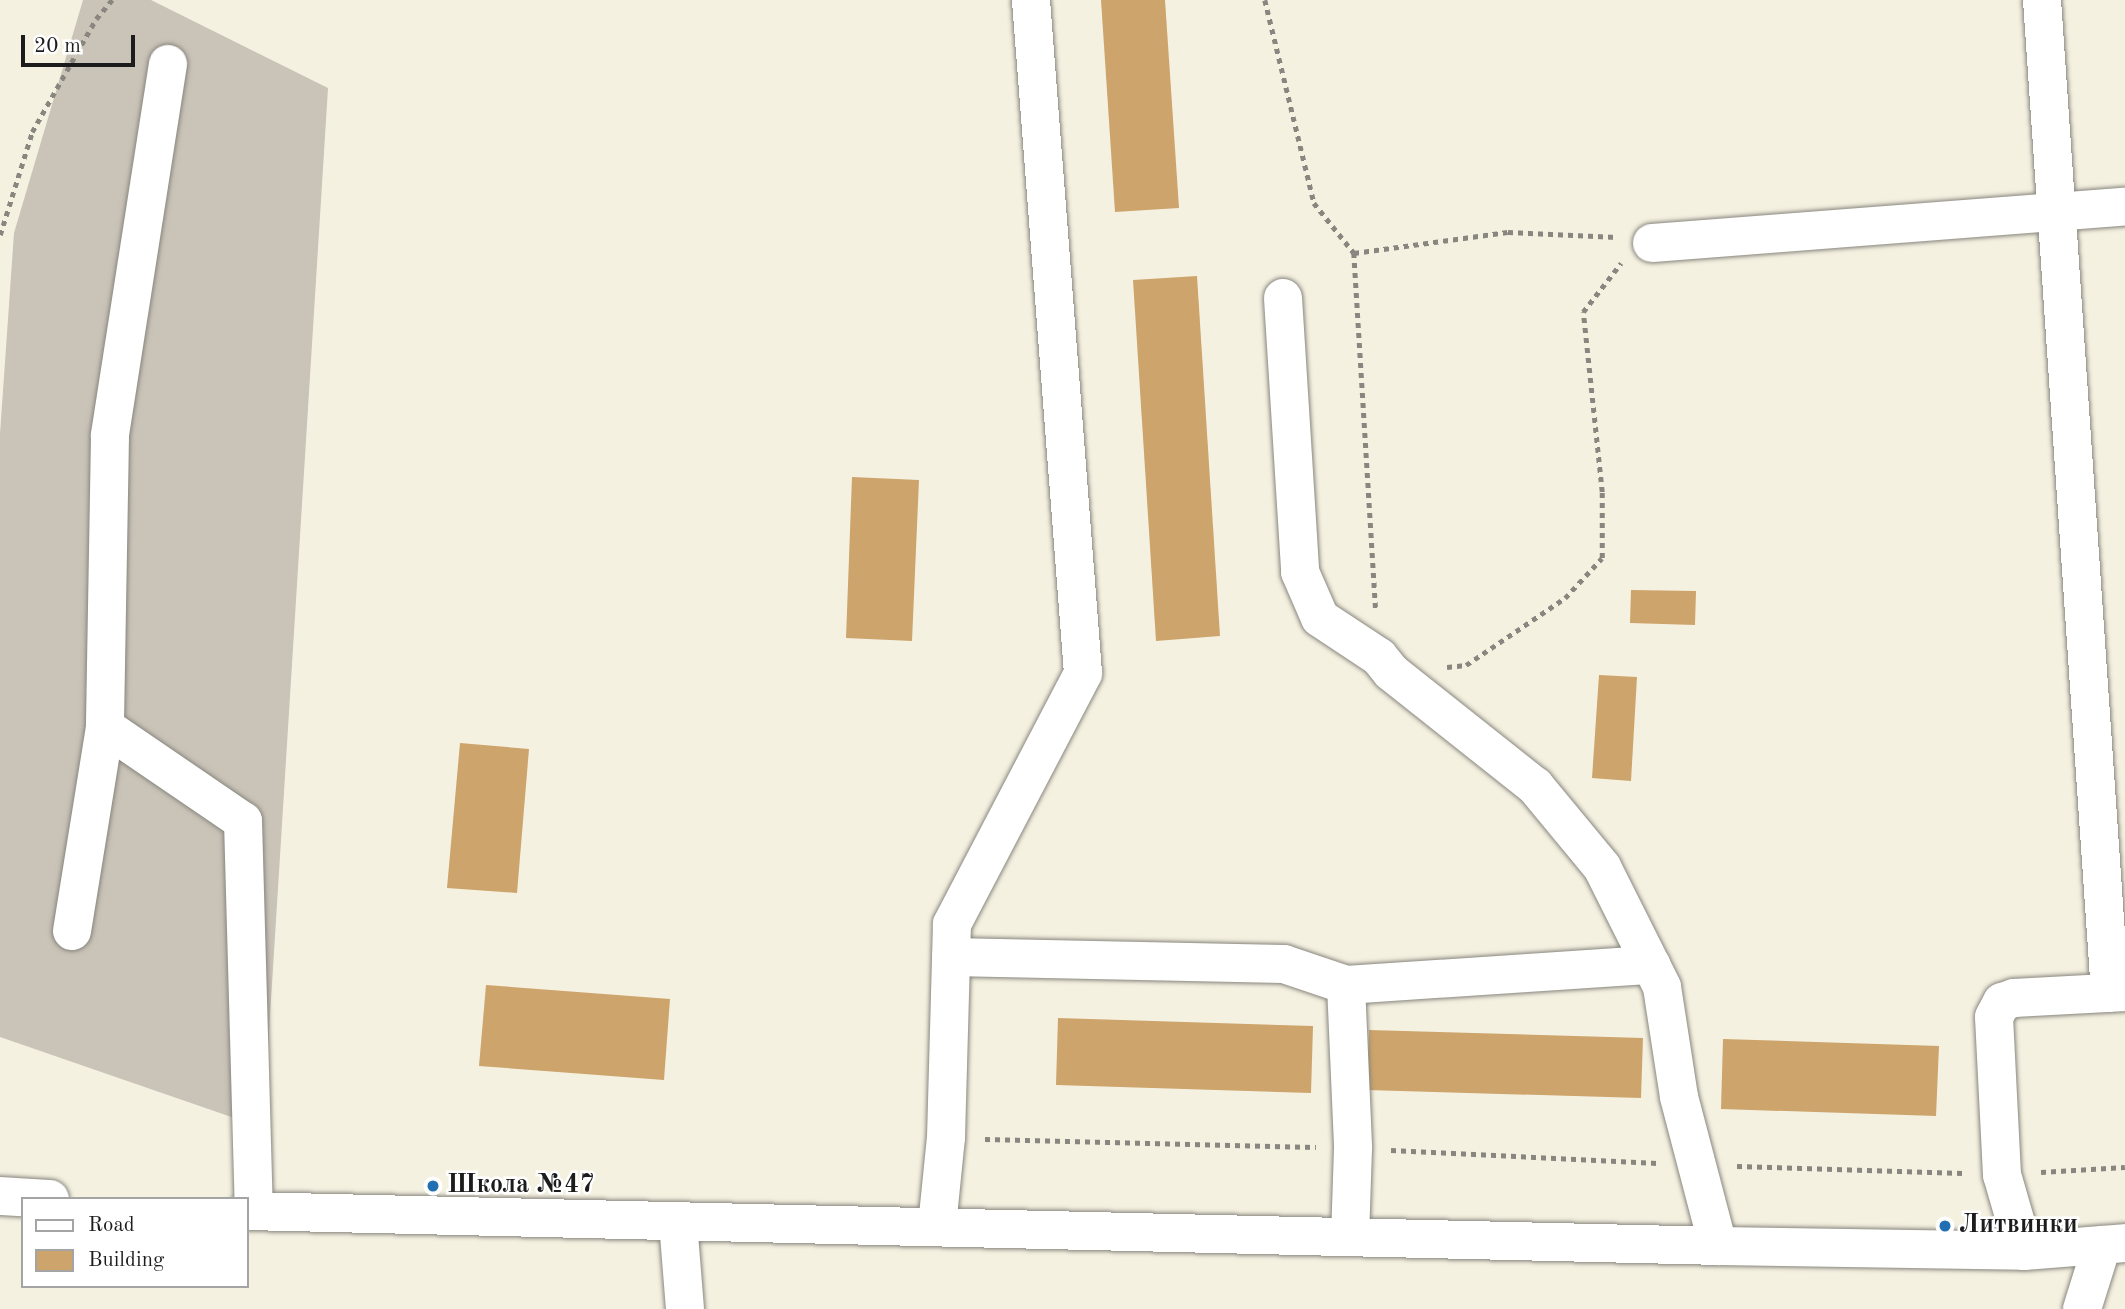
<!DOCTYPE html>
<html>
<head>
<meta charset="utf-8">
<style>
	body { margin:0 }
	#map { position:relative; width:2125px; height:1309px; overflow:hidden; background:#f5f1e1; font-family:"Old Standard TT",serif }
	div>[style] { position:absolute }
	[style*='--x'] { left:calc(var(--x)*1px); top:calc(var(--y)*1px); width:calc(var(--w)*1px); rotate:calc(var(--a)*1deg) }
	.industrial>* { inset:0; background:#c9c3b8 }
	.building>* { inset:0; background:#cda46b }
	.path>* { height:4.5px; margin-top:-2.25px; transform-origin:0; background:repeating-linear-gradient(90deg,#88867e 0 5px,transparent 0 10px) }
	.roads { filter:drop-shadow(0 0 2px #88867e) drop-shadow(0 0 2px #88867e) }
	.minor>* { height:38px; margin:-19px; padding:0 19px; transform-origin:19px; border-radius:19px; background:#fff }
	.dots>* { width:19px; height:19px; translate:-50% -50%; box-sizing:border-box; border:4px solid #fff; border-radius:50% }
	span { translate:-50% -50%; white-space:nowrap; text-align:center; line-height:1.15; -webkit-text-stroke:5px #fff; paint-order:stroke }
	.poi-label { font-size:26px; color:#1c1c1c; font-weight:700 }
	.left { translate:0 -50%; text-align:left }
	.legend { position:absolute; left:21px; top:1197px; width:228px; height:91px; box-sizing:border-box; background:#fff; border:2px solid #a4a4a4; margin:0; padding:9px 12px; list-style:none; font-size:21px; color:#1c1c1c }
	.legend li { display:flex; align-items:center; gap:14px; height:35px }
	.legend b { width:35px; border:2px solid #a4a4a4 }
	.scale { position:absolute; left:21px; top:35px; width:114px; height:32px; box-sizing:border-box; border:4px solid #1c1c1c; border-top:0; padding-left:9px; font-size:21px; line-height:24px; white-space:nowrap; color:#1c1c1c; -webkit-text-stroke:5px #fff; paint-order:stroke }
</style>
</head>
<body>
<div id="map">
	<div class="industrial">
		<div style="clip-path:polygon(83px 0,151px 0,328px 88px,263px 1128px,0 1037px,0 434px,14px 233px)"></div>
	</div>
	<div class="building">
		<div style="clip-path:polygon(1101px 0,1165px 0,1179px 208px,1115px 212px)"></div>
		<div style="clip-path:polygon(1197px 276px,1220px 636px,1156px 641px,1133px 280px)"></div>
		<div style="clip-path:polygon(852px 477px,919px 480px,912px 641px,846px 638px)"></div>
		<div style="clip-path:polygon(1631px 590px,1696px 591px,1695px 625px,1630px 623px)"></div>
		<div style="clip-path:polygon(1599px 675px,1637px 677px,1631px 781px,1592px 778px)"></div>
		<div style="clip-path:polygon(460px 743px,529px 749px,517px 893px,447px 888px)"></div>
		<div style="clip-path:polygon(486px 985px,670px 999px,664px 1080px,479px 1066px)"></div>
		<div style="clip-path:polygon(1058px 1018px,1313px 1026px,1311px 1093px,1056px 1085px)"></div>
		<div style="clip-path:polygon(1369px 1030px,1643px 1038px,1641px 1098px,1367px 1090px)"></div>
		<div style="clip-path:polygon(1723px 1039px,1939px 1046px,1936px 1116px,1721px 1109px)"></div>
	</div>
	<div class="path">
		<div style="--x:1265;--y:0;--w:209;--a:76.4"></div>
		<div style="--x:1314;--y:203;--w:64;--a:51.3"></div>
		<div style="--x:1354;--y:253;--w:358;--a:86.5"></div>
		<div style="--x:0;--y:235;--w:108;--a:-72.7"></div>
		<div style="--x:32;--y:132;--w:130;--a:-60.5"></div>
		<div style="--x:96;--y:19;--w:25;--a:-50"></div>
		<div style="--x:1354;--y:253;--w:155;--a:-7.8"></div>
		<div style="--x:1508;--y:232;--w:109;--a:2.6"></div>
		<div style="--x:1447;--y:667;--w:19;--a:-6"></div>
		<div style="--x:1466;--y:665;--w:120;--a:-34.1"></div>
		<div style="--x:1565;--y:598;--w:54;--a:-47.2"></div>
		<div style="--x:1602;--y:558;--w:66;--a:-90"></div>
		<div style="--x:1602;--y:492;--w:181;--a:-96"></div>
		<div style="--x:1583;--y:312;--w:62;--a:-52.2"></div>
		<div style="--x:985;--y:1139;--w:331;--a:1.4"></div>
		<div style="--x:1391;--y:1150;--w:267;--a:2.8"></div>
		<div style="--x:1737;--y:1166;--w:226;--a:1.8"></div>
		<div style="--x:2041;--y:1172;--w:84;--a:-3.4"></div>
	</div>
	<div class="roads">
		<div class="minor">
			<div style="--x:2042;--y:0;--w:995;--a:86.08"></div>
			<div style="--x:168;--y:64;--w:376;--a:98.9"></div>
			<div style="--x:110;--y:436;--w:291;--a:91"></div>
			<div style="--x:105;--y:727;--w:167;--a:34.3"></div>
			<div style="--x:243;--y:821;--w:390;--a:88.4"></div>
			<div style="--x:1652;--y:243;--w:474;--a:-4.4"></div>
			<div style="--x:1283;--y:298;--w:275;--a:86.4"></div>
			<div style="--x:1300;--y:572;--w:50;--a:66.5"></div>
			<div style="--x:1320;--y:618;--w:71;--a:33.5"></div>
			<div style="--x:1379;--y:657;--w:19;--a:51"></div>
			<div style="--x:1391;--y:672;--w:184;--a:38.4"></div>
			<div style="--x:1535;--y:786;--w:105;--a:50.4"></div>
			<div style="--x:1602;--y:867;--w:134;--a:63.4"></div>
			<div style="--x:1662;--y:987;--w:111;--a:81.2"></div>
			<div style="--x:1679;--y:1097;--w:154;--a:75.3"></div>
			<div style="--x:72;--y:931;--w:207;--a:-80.8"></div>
			<div style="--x:951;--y:957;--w:333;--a:1.2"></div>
			<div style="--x:1284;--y:964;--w:65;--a:18.7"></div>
			<div style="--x:1346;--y:985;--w:306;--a:-3.8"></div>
			<div style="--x:1346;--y:985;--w:163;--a:87.5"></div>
			<div style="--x:1353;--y:1148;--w:89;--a:91.9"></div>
			<div style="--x:0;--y:1196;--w:50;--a:3.4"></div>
			<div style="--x:247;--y:1211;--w:1471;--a:1.36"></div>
			<div style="--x:1718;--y:1246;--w:306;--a:0.9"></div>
			<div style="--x:2024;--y:1251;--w:101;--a:-4.5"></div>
			<div style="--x:678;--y:1222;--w:87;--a:85.4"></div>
			<div style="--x:937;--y:1226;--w:88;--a:-84.2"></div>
			<div style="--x:946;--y:1138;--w:214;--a:-88.4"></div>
			<div style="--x:952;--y:924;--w:283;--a:-62.4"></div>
			<div style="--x:1083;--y:673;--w:675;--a:-94.42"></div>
			<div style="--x:2024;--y:1251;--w:79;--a:-106.1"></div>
			<div style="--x:2002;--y:1175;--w:158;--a:-92.9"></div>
			<div style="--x:1994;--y:1017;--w:17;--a:-62"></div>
			<div style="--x:2002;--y:1002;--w:13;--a:-18"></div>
			<div style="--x:2014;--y:998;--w:111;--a:-3.1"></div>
			<div style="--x:2082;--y:1309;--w:67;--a:-72.6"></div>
		</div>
	</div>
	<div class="dots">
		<div style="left:433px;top:1186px;background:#1f6fb2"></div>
		<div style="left:1945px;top:1226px;background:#1f6fb2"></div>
	</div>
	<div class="poi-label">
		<span class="left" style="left:447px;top:1186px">Школа №47</span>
		<span class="left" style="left:1959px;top:1226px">Литвинки</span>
	</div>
	<ul class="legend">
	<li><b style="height:9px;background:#fff"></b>Road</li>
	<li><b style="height:19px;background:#cda46b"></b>Building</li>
	</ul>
	<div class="scale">20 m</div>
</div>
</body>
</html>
